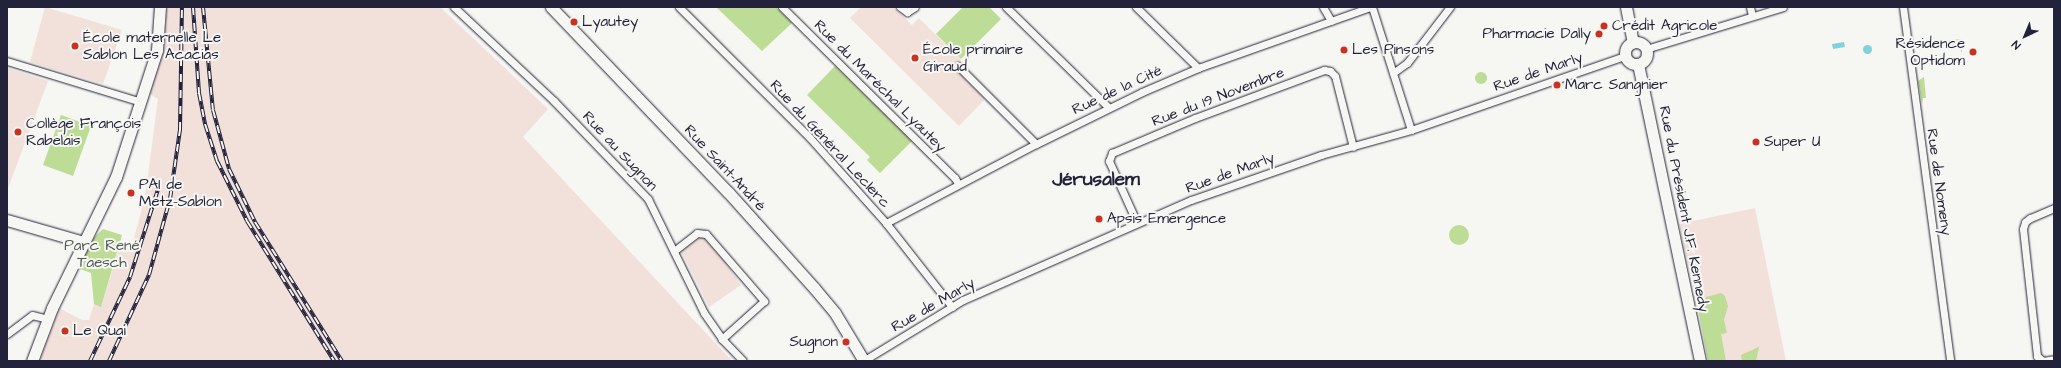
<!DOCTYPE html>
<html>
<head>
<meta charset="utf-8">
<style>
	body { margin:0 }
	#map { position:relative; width:2061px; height:368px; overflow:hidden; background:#f6f6f2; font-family:"Architects Daughter",sans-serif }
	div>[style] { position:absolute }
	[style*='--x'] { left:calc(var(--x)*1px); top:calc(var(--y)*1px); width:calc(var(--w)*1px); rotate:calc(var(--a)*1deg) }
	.built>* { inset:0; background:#f2e1da }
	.green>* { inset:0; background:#bddc95 }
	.round { border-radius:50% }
	.water>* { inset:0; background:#82d2dd }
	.roads { filter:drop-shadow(0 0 1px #22223b) drop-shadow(0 0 1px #22223b) }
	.street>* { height:7px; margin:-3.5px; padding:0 3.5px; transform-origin:3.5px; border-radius:3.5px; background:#f6f6f2 }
	.secondary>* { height:11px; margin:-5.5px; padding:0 5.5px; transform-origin:5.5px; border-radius:5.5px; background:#f6f6f2 }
	.secondary>.ring { margin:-5.5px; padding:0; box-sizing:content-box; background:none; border:11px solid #f6f6f2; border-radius:50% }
	.rail>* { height:4px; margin-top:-2px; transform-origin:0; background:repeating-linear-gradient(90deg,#f6f6f2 0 8px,#22223b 0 16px); box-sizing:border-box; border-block:1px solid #22223b }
	.dots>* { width:11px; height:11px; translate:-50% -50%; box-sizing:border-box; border:2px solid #f6f6f2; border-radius:50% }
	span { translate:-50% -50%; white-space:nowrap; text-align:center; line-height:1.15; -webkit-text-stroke:4px #f6f6f2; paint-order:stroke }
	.poi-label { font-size:15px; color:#22223b }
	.left { translate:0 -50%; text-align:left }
	.right { translate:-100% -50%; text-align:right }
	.street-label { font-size:15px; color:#22223b }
	.park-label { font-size:15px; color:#505a56 }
	.district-label { font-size:19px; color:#22223b; font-weight:700 }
	.frame { position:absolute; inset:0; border:8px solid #22223b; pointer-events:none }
	.north { position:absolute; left:2005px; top:16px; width:40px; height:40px; -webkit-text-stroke:3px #f6f6f2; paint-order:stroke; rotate:224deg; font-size:11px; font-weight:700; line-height:16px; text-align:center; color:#22223b }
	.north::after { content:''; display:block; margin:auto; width:14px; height:18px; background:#22223b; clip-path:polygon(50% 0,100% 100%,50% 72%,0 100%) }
</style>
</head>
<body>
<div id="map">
	<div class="built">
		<div style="clip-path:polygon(45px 7px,122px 30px,103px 84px,30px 62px)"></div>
		<div style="clip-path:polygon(167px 7px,440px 7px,548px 109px,523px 137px,732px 361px,38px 361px,59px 308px,82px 320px,89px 320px,94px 304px,101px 306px,120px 245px,131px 249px,145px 197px,158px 99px,149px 93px,163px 47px)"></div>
		<div style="clip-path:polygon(861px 7px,893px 7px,912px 25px,919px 18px,961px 60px,954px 68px,985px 99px,959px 126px,850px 18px)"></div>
		<div style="clip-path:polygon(7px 68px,48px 81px,7px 191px)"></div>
		<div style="clip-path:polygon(1755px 208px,1786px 361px,1710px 361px,1679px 224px)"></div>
		<div style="clip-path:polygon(705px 234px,741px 285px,709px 307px,681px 251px)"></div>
	</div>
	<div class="green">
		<div style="clip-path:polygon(716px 7px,776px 7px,792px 23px,762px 51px)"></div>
		<div style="clip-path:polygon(963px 7px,989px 7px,1001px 19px,961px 59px,936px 34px)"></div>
		<div style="clip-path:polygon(1961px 39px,1962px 53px,1959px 47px,1953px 47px,1952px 41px,1921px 44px,1920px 50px,1920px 44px,1915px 45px,1918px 50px,1914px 48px,1914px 44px)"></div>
		<div style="clip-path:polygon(1922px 56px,1923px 62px,1948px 61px,1916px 64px,1917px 58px)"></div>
		<div style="clip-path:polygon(835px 66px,912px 141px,880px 173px,867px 160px,870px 157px,807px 95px)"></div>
		<div class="round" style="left:1475px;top:72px;width:12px;height:12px"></div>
		<div style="clip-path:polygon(1924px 77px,1926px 98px,1923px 98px,1922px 104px,1918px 81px)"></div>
		<div style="clip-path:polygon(61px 115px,91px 126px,73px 176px,43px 165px)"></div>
		<div class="round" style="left:1449px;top:225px;width:20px;height:20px"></div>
		<div style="clip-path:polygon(103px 229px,122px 235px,101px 307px,94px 304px,91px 273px,80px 269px,87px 244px)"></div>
		<div style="clip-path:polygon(1721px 293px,1725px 296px,1728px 306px,1724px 320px,1727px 333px,1721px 334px,1726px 361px,1708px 361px,1698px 309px,1706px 297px)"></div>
		<div style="clip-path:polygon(1759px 347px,1756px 361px,1742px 361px,1741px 355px)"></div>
	</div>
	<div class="water">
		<div style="clip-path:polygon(1844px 42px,1845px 47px,1833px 49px,1832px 44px)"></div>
		<div class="round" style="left:1862.5px;top:44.5px;width:9px;height:9px"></div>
	</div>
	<div class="roads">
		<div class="street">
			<div style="--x:454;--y:7;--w:137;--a:43.2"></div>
			<div style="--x:554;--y:101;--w:136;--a:46.2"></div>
			<div style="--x:648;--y:199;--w:127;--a:63.8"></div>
			<div style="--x:704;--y:313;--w:32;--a:55"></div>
			<div style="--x:722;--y:339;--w:30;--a:46"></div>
			<div style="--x:679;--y:7;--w:185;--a:45"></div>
			<div style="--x:810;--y:138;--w:114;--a:48.2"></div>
			<div style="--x:886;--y:223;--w:107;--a:51.8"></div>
			<div style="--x:782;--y:7;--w:243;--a:44.7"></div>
			<div style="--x:955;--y:178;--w:7;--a:63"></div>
			<div style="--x:900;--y:7;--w:9;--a:36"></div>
			<div style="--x:907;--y:12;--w:9;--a:-32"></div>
			<div style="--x:1006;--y:7;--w:144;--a:44.4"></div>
			<div style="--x:1136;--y:7;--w:87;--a:44.5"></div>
			<div style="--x:1323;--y:7;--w:16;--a:60"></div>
			<div style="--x:1372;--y:7;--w:129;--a:72.4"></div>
			<div style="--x:1750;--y:7;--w:9;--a:77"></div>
			<div style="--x:1903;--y:7;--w:357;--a:82.4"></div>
			<div style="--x:1646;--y:49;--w:143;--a:-17"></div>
			<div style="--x:7;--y:61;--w:140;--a:17"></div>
			<div style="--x:958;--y:66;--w:110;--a:45"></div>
			<div style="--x:1393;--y:73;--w:17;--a:-36"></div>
			<div style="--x:1407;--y:63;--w:71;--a:-52.5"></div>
			<div style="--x:2054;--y:208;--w:26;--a:157"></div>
			<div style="--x:2030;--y:218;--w:6;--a:141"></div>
			<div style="--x:2025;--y:222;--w:7;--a:106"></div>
			<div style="--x:2023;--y:229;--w:128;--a:83.7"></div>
			<div style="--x:2037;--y:356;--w:8;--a:40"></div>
			<div style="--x:2043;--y:361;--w:11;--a:-10"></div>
			<div style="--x:886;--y:223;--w:170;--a:-27.8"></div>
			<div style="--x:1036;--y:144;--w:118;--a:-26.1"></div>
			<div style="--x:1142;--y:92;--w:61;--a:-23.2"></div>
			<div style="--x:1198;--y:68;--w:182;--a:-19.5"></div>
			<div style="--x:1137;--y:223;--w:68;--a:-114.3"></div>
			<div style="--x:1109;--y:161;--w:9;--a:-69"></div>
			<div style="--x:1112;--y:153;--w:90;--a:-22.9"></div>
			<div style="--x:1195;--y:118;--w:138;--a:-20.4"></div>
			<div style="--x:1324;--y:70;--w:6;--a:9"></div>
			<div style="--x:1330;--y:71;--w:7;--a:45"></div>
			<div style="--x:1335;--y:76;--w:73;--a:75.8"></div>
			<div style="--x:674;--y:251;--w:29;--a:-38"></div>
			<div style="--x:697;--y:233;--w:9;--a:6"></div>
			<div style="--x:706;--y:234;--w:89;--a:49.1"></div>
			<div style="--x:764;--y:301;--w:57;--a:137.9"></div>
			<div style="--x:7;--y:334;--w:31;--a:-37"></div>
			<div style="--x:32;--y:315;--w:16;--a:14"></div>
			<div style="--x:863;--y:361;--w:117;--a:-31.4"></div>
			<div style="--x:963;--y:300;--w:249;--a:-23.7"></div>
			<div style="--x:1191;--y:200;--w:138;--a:-19.1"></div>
			<div style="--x:1321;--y:155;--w:93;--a:-15.5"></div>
			<div style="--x:1411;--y:130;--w:226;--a:-19.1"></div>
		</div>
		<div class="secondary">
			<div style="--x:551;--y:7;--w:256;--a:46.3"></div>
			<div style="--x:728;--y:192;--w:130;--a:48.1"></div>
			<div style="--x:815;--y:289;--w:31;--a:50"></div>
			<div style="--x:835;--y:313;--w:56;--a:58.9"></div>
			<div style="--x:1626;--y:7;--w:36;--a:79"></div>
			<div class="ring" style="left:1625px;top:42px;width:11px;height:11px"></div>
			<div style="--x:1638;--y:64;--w:303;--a:78.2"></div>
			<div style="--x:7;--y:220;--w:79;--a:16.1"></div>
			<div style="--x:32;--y:361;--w:57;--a:-69.3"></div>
			<div style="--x:52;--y:308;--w:146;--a:-64"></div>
			<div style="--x:116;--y:177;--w:133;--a:-72.1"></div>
			<div style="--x:157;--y:50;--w:43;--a:-86"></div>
		</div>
	</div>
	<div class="rail">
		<div style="--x:193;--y:7;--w:86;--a:86"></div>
		<div style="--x:199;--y:93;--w:32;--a:79"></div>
		<div style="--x:205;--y:124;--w:39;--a:72"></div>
		<div style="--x:217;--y:161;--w:67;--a:63.4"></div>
		<div style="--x:247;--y:221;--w:165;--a:58.1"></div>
		<div style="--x:203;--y:7;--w:103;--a:84.5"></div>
		<div style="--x:213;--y:110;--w:61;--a:74.8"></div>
		<div style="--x:229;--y:169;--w:59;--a:63.9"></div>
		<div style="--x:255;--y:222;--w:164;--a:58"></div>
		<div style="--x:90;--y:361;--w:93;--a:-64.5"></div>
		<div style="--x:130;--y:277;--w:96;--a:-72.3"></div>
		<div style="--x:109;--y:361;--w:95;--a:-65.1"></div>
		<div style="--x:149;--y:275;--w:79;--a:-74.6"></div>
		<div style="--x:170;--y:199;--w:70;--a:-81.8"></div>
		<div style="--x:180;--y:130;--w:123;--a:-89.1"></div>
	</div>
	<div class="dots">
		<div style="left:574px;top:22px;background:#c8321e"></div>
		<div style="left:1604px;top:26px;background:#c8321e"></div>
		<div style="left:1599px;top:34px;background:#c8321e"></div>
		<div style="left:75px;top:46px;background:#c8321e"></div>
		<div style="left:1344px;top:50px;background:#c8321e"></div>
		<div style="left:1973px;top:52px;background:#c8321e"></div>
		<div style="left:915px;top:58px;background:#c8321e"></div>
		<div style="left:1557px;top:85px;background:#c8321e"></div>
		<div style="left:18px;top:132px;background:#c8321e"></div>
		<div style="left:1756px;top:142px;background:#c8321e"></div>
		<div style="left:131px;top:193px;background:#c8321e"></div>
		<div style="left:1099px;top:219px;background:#c8321e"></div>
		<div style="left:65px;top:331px;background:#c8321e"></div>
		<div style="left:846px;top:342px;background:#c8321e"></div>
	</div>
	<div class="poi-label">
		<span class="left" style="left:582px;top:22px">Lyautey</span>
		<span class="left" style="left:1612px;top:26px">Crédit Agricole</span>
		<span class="right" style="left:1591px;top:34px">Pharmacie Dally</span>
		<span class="left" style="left:83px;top:46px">École maternelle Le<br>Sablon Les Acacias</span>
		<span class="right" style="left:1965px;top:52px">Résidence<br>Optidom</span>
		<span class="left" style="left:923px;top:58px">École primaire<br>Giraud</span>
		<span class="left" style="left:1352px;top:50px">Les Pinsons</span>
		<span class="left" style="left:1565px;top:85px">Marc Sangnier</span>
		<span class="left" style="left:26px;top:132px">Collège François<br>Rabelais</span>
		<span class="left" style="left:1764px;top:142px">Super U</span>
		<span class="left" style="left:139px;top:193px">PAI de<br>Metz-Sablon</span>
		<span class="left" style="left:1107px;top:219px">Apsis Emergence</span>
		<span class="left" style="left:73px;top:331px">Le Quai</span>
		<span class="right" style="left:838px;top:342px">Sugnon</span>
	</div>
	<div class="street-label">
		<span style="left:1538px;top:72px;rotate:-19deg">Rue de Marly</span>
		<span style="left:880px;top:86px;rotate:45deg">Rue du Maréchal Lyautey</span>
		<span style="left:1117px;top:90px;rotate:-25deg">Rue de la Cité</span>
		<span style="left:1218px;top:97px;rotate:-21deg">Rue du 19 Novembre</span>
		<span style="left:830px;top:144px;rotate:47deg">Rue du Général Leclerc</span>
		<span style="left:620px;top:151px;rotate:47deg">Rue au Sugnon</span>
		<span style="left:725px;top:168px;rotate:47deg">Rue Saint-André</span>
		<span style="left:1230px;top:173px;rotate:-20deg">Rue de Marly</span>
		<span style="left:1939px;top:182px;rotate:82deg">Rue de Nomeny</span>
		<span style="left:1684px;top:209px;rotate:79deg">Rue du Président J.F. Kennedy</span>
		<span style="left:933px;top:305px;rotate:-30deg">Rue de Marly</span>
	</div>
	<div class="park-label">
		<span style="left:102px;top:254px">Parc René<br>Taesch</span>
	</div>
	<div class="district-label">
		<span style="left:1096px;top:180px">Jérusalem</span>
	</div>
	<div class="frame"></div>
	<div class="north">N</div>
</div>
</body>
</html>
